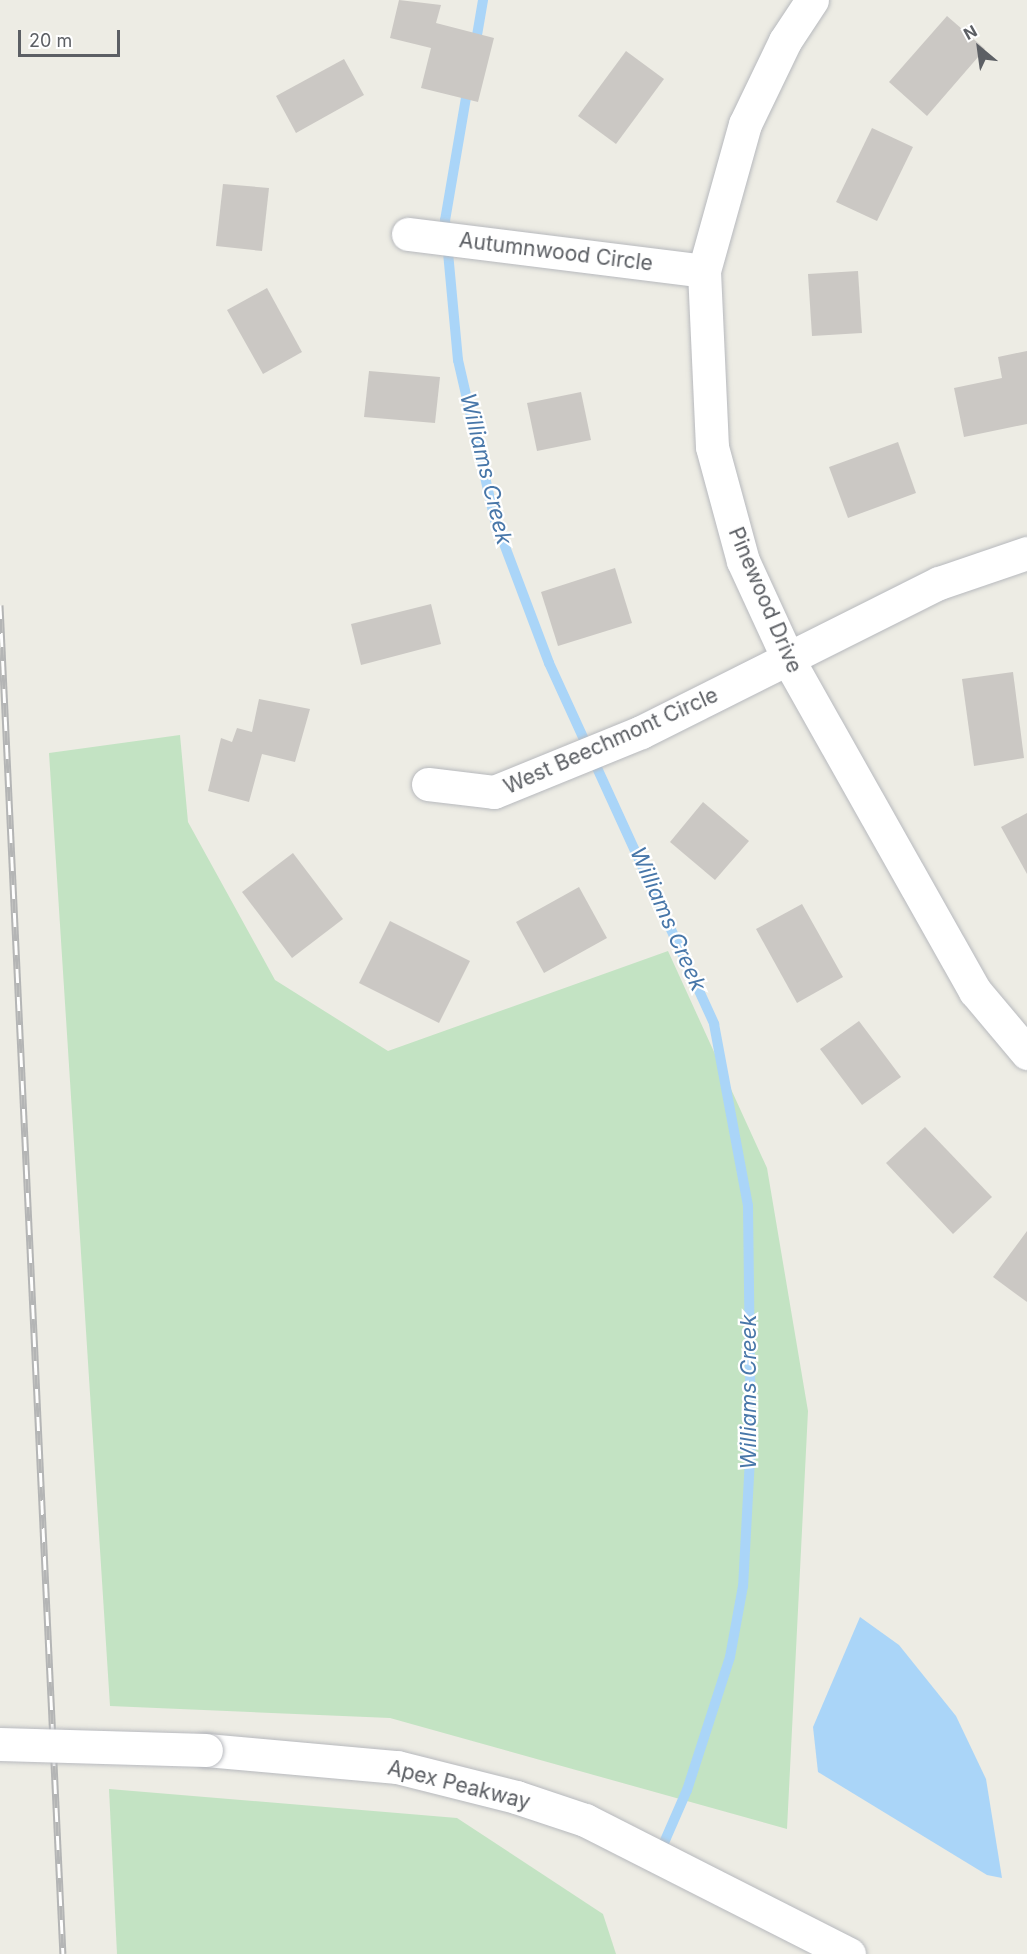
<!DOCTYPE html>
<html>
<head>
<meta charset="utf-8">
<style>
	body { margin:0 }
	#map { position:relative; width:1027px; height:1954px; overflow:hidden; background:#edece4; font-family:Inter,sans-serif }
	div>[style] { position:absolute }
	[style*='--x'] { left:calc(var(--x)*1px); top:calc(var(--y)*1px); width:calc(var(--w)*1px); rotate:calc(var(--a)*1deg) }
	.green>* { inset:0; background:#c3e3c3 }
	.water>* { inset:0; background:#aad5f8 }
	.stream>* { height:10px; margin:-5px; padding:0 5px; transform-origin:5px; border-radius:5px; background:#aad5f8 }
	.building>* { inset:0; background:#cbc8c4 }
	.roads { filter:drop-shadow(0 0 2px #b7b9bd) drop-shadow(0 0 2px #b7b9bd) }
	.street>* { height:33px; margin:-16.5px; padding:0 16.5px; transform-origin:16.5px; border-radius:16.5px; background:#fff }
	.secondary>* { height:33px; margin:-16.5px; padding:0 16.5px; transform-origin:16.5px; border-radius:16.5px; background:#fff }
	.rail>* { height:7px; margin-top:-3.5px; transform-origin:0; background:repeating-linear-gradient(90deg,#fff 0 14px,#b4b5b5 0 28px); box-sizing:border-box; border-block:2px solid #b4b5b5 }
	.bridges { filter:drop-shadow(0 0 2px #b8babf) drop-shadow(0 0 2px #b8babf) }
	.secondary-bridge>* { height:33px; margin:-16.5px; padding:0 16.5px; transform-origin:16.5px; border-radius:16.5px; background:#fff }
	span { translate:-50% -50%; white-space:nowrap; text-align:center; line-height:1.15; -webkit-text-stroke:4.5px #fff; paint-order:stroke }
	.street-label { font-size:21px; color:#5c5f64 }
	.water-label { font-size:22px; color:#4877a9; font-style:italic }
	.north { position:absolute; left:949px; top:18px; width:60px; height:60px; -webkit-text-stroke:4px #fff; paint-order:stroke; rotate:331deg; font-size:16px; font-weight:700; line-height:24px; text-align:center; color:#5c5f64 }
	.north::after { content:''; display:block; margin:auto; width:21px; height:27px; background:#5c5f64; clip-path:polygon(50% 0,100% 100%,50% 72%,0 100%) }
	.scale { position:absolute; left:18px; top:30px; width:102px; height:27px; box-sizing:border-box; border:3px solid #5c5f64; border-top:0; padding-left:8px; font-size:18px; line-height:21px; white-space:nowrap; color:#5c5f64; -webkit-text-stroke:4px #fff; paint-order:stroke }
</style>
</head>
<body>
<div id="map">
	<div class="green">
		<div style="clip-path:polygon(180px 735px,188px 822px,275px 980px,388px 1051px,668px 951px,767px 1168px,808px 1411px,787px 1829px,390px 1718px,110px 1706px,49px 753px)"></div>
		<div style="clip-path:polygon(109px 1789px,457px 1818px,603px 1914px,616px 1954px,117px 1954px)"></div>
	</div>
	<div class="water">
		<div style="clip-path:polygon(860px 1617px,899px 1645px,956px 1716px,986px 1779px,1002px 1878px,987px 1875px,818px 1772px,813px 1727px)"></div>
	</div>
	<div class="stream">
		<div style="--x:475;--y:47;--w:48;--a:-80.3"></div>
		<div style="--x:468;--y:86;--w:136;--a:99.7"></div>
		<div style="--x:445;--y:220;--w:141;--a:84.7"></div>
		<div style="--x:458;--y:360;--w:164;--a:77"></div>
		<div style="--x:495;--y:520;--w:153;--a:69.3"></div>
		<div style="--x:549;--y:663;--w:397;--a:65.4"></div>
		<div style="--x:714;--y:1024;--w:185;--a:79.4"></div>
		<div style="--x:748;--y:1206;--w:234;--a:89.3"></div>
		<div style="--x:751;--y:1440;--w:146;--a:93.1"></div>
		<div style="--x:743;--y:1586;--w:72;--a:100.4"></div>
		<div style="--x:730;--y:1657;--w:140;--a:107.9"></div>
		<div style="--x:687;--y:1790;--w:70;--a:113.6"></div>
	</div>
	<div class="building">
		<div style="clip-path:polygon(399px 0,441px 5px,436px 23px,494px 38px,478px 102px,421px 88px,431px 48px,390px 38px)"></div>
		<div style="clip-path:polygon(947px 16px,985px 49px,927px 116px,889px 82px)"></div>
		<div style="clip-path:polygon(626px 51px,664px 79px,616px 144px,578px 116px)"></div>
		<div style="clip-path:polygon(344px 59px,364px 95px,296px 133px,276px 96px)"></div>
		<div style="clip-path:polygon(872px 128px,913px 147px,877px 221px,836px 202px)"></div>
		<div style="clip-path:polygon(223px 184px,269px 188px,262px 251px,216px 246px)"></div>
		<div style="clip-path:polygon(858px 271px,862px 333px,812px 336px,808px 274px)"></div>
		<div style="clip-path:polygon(267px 288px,302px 352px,263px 374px,227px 310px)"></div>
		<div style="clip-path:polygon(1027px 351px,1027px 424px,964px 437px,954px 388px,1002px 378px,998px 357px)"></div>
		<div style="clip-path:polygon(369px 371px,440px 377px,435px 423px,364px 417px)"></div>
		<div style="clip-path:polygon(581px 392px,591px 440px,537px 451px,527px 403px)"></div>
		<div style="clip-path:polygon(898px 442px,916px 493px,848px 518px,829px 467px)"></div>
		<div style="clip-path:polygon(615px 568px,632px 623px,558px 646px,541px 592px)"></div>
		<div style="clip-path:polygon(431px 604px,441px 644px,361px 665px,351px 624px)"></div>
		<div style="clip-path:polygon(1013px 672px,1024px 758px,974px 766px,962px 679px)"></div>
		<div style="clip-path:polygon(259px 699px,310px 709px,295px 762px,262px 754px,249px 802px,208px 791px,221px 738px,232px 742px,237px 728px,252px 732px)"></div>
		<div style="clip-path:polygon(703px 802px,749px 841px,715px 880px,670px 842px)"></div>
		<div style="clip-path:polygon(1027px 813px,1027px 874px,1001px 827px)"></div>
		<div style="clip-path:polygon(293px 853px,343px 919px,292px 958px,242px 892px)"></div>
		<div style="clip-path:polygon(579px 887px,607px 938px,544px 973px,516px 922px)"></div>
		<div style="clip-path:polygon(802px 904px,843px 977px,797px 1003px,756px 929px)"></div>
		<div style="clip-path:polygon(390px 921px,470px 961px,439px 1023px,359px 983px)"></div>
		<div style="clip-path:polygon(859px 1021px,901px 1077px,862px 1105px,820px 1049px)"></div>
		<div style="clip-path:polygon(925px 1127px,992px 1197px,953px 1234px,886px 1163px)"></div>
		<div style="clip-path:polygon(1027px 1231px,1027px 1302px,993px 1277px)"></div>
	</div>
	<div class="roads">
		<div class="street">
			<div style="--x:812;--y:0;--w:49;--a:123.4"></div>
			<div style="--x:785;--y:41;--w:92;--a:115.7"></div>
			<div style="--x:745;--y:124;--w:153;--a:105.6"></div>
			<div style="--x:704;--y:271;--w:176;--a:87.4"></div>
			<div style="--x:712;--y:447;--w:118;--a:74.8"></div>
			<div style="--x:743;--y:561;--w:110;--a:65.3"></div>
			<div style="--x:789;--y:661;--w:379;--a:60.6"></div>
			<div style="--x:975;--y:991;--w:81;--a:50"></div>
			<div style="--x:408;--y:234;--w:298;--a:7.1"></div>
			<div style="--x:428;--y:784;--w:66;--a:6.9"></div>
			<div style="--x:494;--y:792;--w:159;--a:-22.2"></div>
			<div style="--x:641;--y:732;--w:333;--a:-26.6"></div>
			<div style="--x:939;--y:583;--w:93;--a:-18.8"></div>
		</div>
		<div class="secondary">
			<div style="--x:206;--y:1750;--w:192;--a:5.1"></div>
			<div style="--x:397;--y:1767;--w:123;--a:14.1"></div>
			<div style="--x:516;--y:1797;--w:73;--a:18.4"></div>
			<div style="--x:585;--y:1820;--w:296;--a:26.9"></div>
		</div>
	</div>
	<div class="rail">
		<div style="--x:0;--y:605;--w:1350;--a:87.33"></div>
	</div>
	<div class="bridges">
		<div class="secondary-bridge">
			<div style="--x:0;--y:1744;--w:206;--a:1.7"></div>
		</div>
	</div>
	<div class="street-label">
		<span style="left:556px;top:252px;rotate:7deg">Autumnwood Circle</span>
		<span style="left:765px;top:600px;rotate:67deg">Pinewood Drive</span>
		<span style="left:611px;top:741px;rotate:-24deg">West Beechmont Circle</span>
		<span style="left:459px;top:1785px;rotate:14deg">Apex Peakway</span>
	</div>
	<div class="water-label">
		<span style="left:486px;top:469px;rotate:76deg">Williams Creek</span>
		<span style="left:668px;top:919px;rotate:66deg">Williams Creek</span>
		<span style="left:749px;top:1392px;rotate:-90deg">Williams Creek</span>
	</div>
	<div class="north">N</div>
	<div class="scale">20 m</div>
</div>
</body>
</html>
